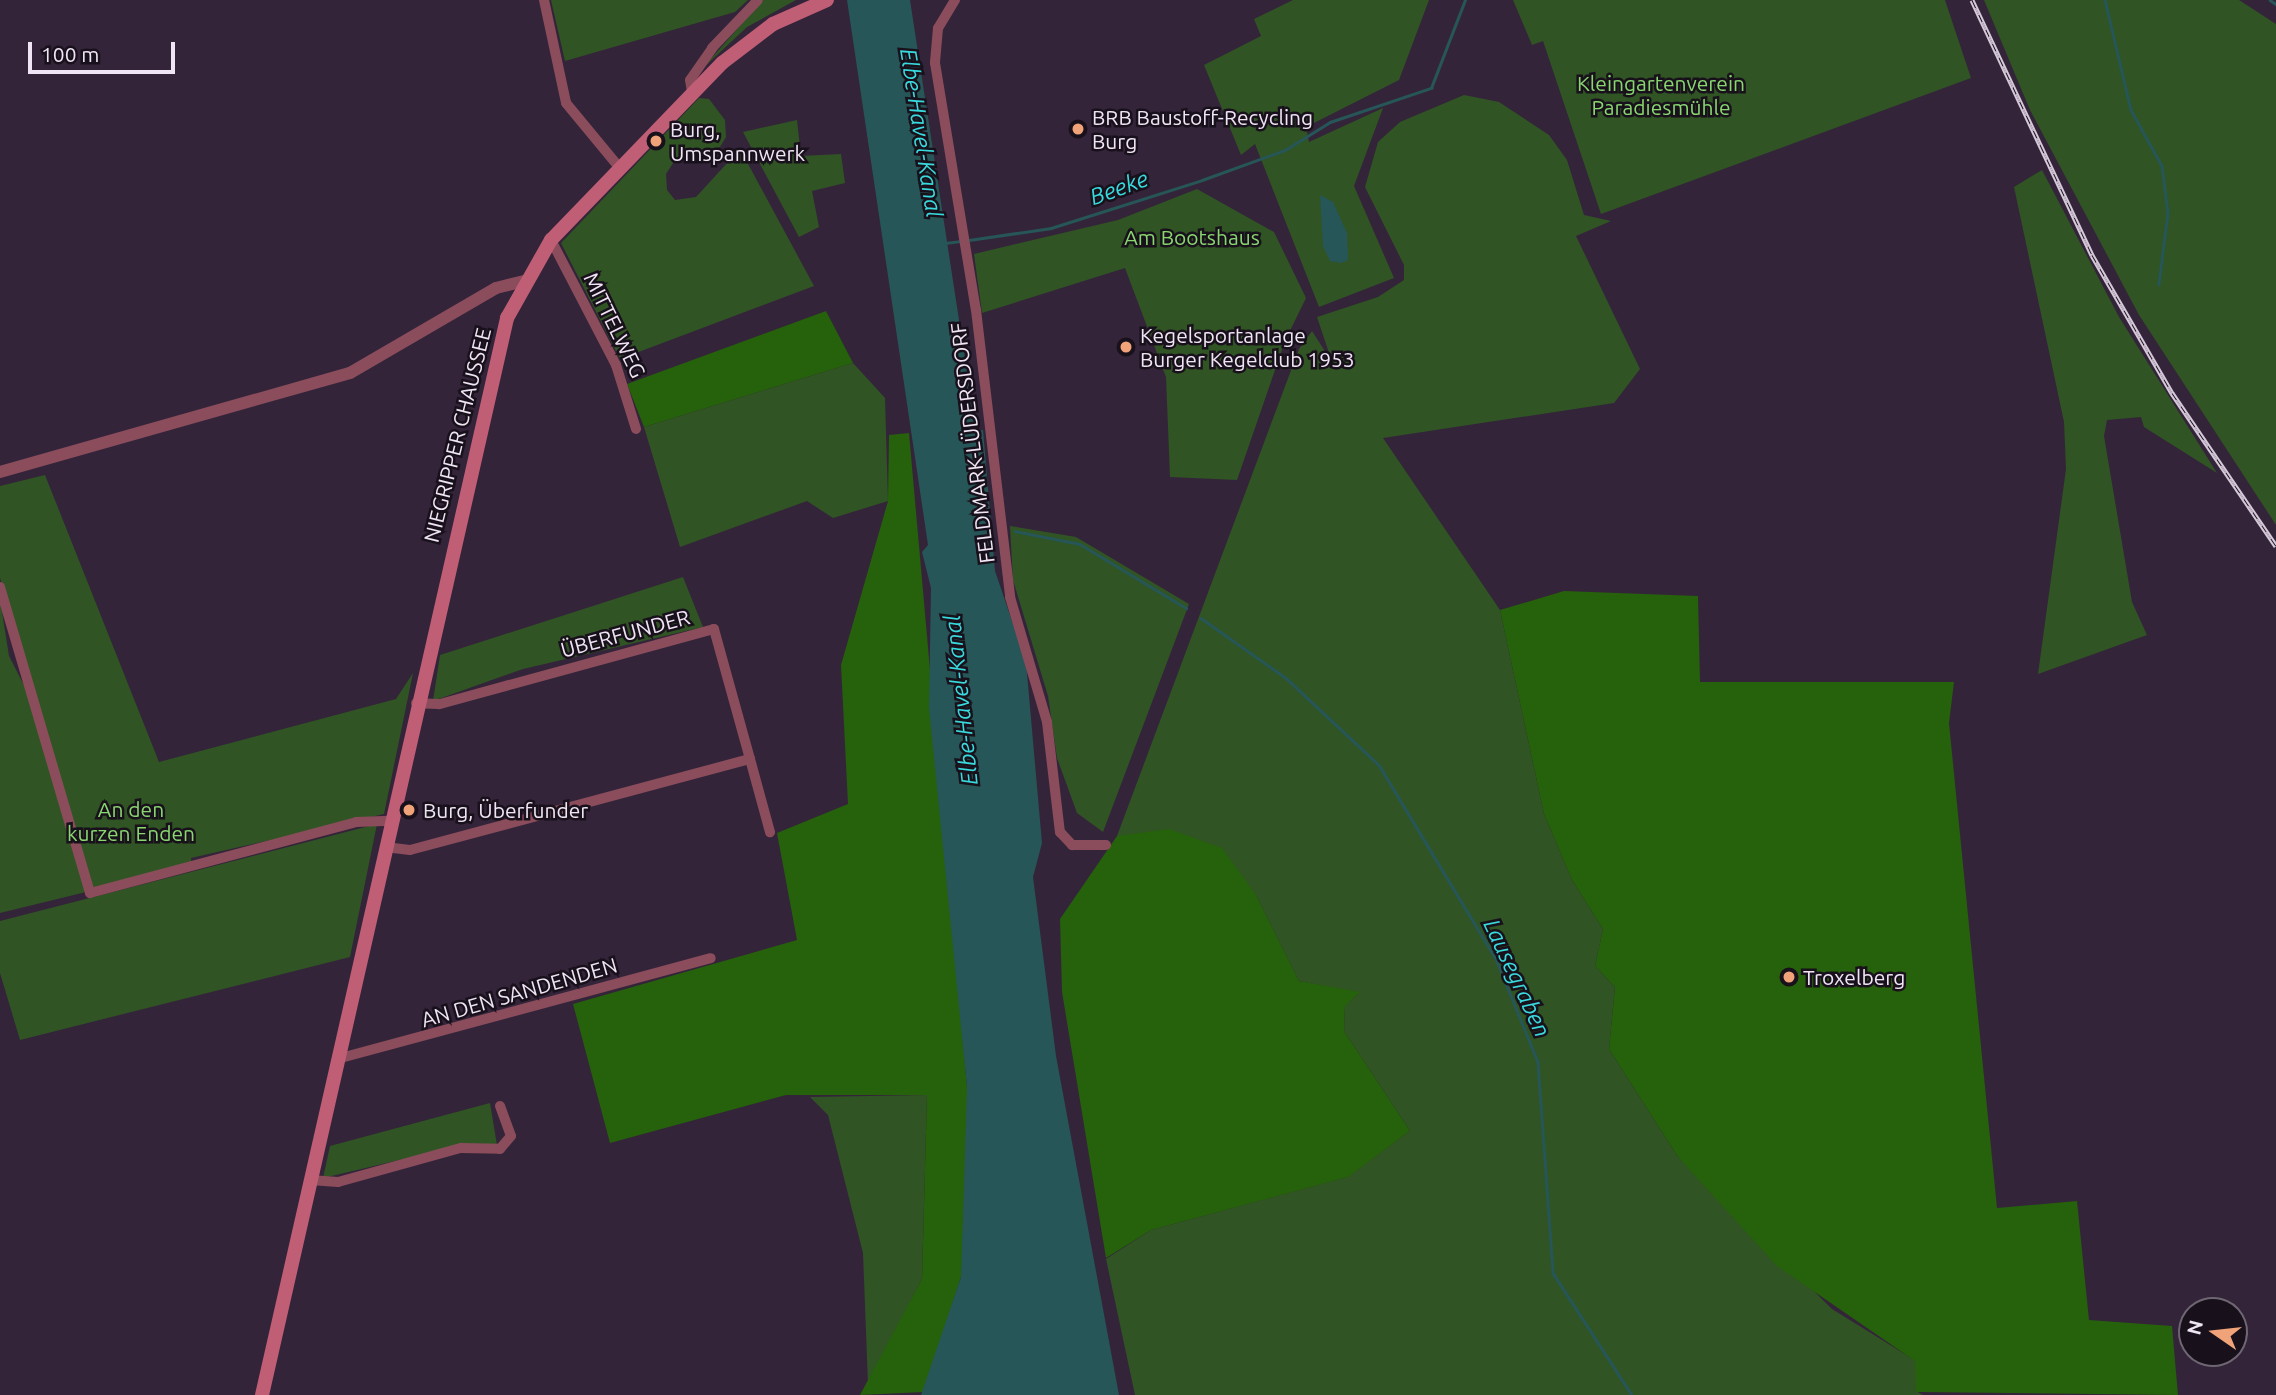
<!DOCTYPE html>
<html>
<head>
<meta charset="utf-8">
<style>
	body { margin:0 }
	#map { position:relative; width:2276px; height:1395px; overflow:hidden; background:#34243a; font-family:Ubuntu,sans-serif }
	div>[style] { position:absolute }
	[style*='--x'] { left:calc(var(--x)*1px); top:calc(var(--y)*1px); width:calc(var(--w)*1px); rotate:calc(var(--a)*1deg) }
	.green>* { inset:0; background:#305424 }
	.forest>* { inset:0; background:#26610b }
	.water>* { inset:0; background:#265657 }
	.stream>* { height:2.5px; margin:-1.25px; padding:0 1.25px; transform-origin:1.25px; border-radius:1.25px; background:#265657 }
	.minor>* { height:10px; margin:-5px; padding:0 5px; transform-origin:5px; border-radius:5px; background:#8b4d5b }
	.tertiary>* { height:12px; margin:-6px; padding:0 6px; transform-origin:6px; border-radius:6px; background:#8b4d5b }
	.secondary>* { height:14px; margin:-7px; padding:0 7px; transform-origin:7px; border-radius:7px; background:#c05e75 }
	.rail>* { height:5px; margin-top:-2.5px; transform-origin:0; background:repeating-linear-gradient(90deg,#18111b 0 8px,#d6cada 0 16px); box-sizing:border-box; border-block:2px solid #d6cada }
	.dots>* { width:19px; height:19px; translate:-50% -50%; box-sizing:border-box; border:4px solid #18111b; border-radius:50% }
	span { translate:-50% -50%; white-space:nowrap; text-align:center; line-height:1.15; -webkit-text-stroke:5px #18111b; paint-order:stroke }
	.park-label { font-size:21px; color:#88d76f }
	.poi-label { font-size:21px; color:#f0e5f4 }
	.left { translate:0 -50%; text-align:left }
	.street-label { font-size:21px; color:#f0e5f4 }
	.water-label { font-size:23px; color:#38dadd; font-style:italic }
	.north { position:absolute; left:2178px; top:1297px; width:70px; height:70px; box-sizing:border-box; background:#18111b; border:2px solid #6e6672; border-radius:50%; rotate:284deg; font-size:19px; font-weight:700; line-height:28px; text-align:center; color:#f0e5f4 }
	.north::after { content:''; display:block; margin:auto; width:24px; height:32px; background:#f0a279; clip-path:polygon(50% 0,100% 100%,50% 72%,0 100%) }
	.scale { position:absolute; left:28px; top:42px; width:147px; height:32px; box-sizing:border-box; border:4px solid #f0e5f4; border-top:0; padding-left:9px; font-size:21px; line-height:24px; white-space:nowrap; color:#f0e5f4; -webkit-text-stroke:5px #18111b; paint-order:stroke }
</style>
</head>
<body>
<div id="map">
	<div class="green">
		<div style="clip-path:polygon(551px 0,748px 0,735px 12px,565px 61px)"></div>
		<div style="clip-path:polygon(763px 0,796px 0,747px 27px,701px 70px)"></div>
		<div style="clip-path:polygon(1293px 0,1429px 0,1399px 80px,1306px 127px,1309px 142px,1383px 108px,1354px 186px,1394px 278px,1319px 307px,1255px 144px,1241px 155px,1204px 65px,1261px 36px,1254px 19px)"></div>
		<div style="clip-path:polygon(1513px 0,1945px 0,1971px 78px,1601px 214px,1543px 41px,1532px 45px)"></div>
		<div style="clip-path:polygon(1984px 0,2239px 0,2276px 24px,2276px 525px,2139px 315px,2030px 110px)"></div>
		<div style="clip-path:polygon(1464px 95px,1499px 102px,1549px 135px,1567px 160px,1584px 215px,1611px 221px,1576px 236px,1640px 369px,1614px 403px,1383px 438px,1500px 610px,1544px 814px,1572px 880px,1603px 929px,1595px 966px,1615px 987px,1609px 1049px,1678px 1157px,1832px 1309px,1916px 1361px,1916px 1391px,1923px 1395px,1135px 1395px,1106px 1259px,1151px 1230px,1347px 1177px,1410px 1131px,1344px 1031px,1345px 1005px,1359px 993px,1299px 981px,1256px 895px,1117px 836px,1299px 349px,1312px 331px,1332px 362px,1317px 317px,1378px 297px,1404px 280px,1404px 265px,1365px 187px,1378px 142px,1400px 122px)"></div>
		<div style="clip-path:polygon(699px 98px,709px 99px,725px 120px,726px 137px,720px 147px,675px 160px,666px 174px,667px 190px,675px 200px,696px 197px,740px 149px,814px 286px,620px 359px,561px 243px)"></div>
		<div style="clip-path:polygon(797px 120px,801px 156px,841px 154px,845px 183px,812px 191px,819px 227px,799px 237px,743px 132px)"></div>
		<div style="clip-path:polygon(2042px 170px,2119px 317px,2217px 473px,2144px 427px,2141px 417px,2107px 420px,2104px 436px,2132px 602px,2147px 635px,2038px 674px,2066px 469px,2064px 422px,2014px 187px)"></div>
		<div style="clip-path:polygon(1197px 189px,1274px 232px,1306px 298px,1285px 341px,1237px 480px,1170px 477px,1166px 377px,1125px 268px,982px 313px,974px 254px,1118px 220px)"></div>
		<div style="clip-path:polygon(853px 363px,885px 398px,888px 501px,833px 518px,807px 501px,680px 547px,644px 427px)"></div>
		<div style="clip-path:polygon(45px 475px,159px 762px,396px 699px,413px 673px,384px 814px,191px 858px,192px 864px,98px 890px,89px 886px,0 578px,0 486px)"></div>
		<div style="clip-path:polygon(1010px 526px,1076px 537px,1189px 604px,1103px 832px,1077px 813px,1057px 758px,1048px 696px,1013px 580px)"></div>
		<div style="clip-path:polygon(683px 577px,703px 627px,523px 669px,433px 701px,440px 655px)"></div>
		<div style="clip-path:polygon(0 599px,9px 656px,28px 693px,86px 892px,0 913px)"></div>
		<div style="clip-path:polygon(377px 824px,350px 957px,20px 1040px,0 973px,0 921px)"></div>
		<div style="clip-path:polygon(927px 1095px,922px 1279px,868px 1384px,863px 1253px,828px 1115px,810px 1097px)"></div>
		<div style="clip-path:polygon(490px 1103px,497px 1145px,463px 1145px,323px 1178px,330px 1146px)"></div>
	</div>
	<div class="forest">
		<div style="clip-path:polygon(826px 311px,853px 363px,644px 427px,627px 384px)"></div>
		<div style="clip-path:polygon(909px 433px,967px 1087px,968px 1211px,961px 1277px,924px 1392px,860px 1395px,922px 1279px,927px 1095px,786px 1095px,610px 1143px,573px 1004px,797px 940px,777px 833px,848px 804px,841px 665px,888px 501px,889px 435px)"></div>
		<div style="clip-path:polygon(1564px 591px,1698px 596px,1700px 682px,1954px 682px,1949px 723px,1997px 1208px,2077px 1201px,2089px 1320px,2172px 1326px,2178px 1395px,1916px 1392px,1915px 1361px,1777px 1266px,1678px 1157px,1609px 1049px,1615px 987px,1595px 966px,1603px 929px,1572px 880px,1544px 814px,1500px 610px)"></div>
		<div style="clip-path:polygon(1169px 829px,1222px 848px,1256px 895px,1299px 981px,1360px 992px,1345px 1006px,1344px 1031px,1410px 1131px,1348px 1177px,1151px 1230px,1106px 1258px,1062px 992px,1060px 919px,1117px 836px)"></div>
	</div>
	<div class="water">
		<div style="clip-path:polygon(847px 0,910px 0,976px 431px,983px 430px,995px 571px,1026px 662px,1042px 843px,1033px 877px,1056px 1056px,1119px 1395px,921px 1395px,961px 1277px,967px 1087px,929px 708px,931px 588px,922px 552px,928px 545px)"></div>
		<div style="clip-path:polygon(1320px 195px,1333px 202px,1347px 233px,1348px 260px,1341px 263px,1330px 261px,1323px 246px)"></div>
	</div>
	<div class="stream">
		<div style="--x:2105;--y:0;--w:113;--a:76.7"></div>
		<div style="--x:2131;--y:110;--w:64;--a:61"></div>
		<div style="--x:2162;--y:166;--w:47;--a:82.7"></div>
		<div style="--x:2168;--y:213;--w:72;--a:97.2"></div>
		<div style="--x:2270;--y:0;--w:7;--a:34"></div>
		<div style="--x:969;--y:240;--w:83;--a:-8.3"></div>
		<div style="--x:1051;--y:228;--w:158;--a:-17.6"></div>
		<div style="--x:1202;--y:180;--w:88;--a:-19.9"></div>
		<div style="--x:1285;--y:150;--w:53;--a:-31.9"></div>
		<div style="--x:1330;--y:122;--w:107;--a:-18.6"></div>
		<div style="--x:1431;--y:88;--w:94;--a:-68.9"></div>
		<div style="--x:945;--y:243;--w:17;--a:-7"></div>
		<div style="--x:1015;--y:531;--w:66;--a:11.3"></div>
		<div style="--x:1080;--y:544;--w:124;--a:31.1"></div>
		<div style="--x:1201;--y:618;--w:104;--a:35.2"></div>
		<div style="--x:1286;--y:678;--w:127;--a:43.1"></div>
		<div style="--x:1379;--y:765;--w:227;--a:58.9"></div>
		<div style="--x:1496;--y:959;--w:111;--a:67.8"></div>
		<div style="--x:1538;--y:1062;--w:212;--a:85.9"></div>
		<div style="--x:1553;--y:1273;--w:145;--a:57.1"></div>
	</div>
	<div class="minor">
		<div style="--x:544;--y:0;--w:105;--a:77.9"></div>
		<div style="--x:566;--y:103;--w:83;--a:50.4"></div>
		<div style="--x:955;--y:0;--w:33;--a:121"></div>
		<div style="--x:938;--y:28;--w:35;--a:95"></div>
		<div style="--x:935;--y:63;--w:250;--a:80.6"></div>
		<div style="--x:976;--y:310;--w:289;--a:83.2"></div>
		<div style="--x:1010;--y:597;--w:130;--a:73.5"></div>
		<div style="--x:1047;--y:722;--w:111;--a:83.3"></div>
		<div style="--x:1060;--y:832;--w:18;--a:47"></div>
		<div style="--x:1072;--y:845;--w:34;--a:0"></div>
		<div style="--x:692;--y:92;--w:12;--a:-99"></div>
		<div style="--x:690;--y:80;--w:39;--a:-55"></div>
		<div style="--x:712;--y:48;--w:66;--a:-46.2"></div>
		<div style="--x:551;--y:240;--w:141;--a:62.5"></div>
		<div style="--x:616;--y:365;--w:67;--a:72.6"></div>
		<div style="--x:0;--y:587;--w:319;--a:73.6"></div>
		<div style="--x:90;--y:893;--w:275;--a:-14.9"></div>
		<div style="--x:356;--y:822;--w:34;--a:-2"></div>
		<div style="--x:750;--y:759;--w:76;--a:74.7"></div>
		<div style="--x:385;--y:847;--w:25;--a:7"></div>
		<div style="--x:410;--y:850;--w:352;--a:-15"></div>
		<div style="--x:750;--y:759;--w:135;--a:-105.5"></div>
		<div style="--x:714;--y:629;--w:285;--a:164.7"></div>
		<div style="--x:439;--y:704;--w:23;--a:-178"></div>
		<div style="--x:337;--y:1059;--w:387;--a:-15.1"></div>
		<div style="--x:310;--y:1180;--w:28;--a:4"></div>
		<div style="--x:338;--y:1182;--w:128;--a:-15.5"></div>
		<div style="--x:461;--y:1148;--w:39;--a:1"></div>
		<div style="--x:500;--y:1149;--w:17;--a:-50"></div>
		<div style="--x:511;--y:1136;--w:32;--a:-110"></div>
	</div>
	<div class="tertiary">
		<div style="--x:0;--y:472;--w:364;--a:-15.8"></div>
		<div style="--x:350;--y:373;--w:169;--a:-30.2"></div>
		<div style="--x:496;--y:288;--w:30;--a:-14"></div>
	</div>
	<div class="secondary">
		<div style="--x:262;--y:1395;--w:1105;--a:-77.18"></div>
		<div style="--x:507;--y:318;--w:90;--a:-60.6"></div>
		<div style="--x:551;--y:240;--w:246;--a:-46"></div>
		<div style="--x:722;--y:63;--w:64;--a:-37.4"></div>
		<div style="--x:773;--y:24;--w:59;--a:-24"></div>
	</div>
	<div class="rail">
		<div style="--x:1972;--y:0;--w:282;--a:64.8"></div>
		<div style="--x:2092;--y:255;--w:160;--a:59.9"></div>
		<div style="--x:2172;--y:393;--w:185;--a:55.8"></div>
	</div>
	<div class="dots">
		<div style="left:1078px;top:129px;background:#f0a279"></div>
		<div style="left:656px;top:141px;background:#f0a279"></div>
		<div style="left:1126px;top:347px;background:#f0a279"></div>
		<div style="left:409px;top:810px;background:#f0a279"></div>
		<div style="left:1789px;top:977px;background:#f0a279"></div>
	</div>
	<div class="park-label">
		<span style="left:1661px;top:95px">Kleingartenverein<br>Paradiesmühle</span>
		<span style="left:1192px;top:237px">Am Bootshaus</span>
		<span style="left:131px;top:821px">An den<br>kurzen Enden</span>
	</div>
	<div class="poi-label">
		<span class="left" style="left:1092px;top:129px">BRB Baustoff-Recycling<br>Burg</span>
		<span class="left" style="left:670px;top:141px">Burg,<br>Umspannwerk</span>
		<span class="left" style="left:1140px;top:347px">Kegelsportanlage<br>Burger Kegelclub 1953</span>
		<span class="left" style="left:423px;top:810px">Burg, Überfunder</span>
		<span class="left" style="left:1803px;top:977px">Troxelberg</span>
	</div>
	<div class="street-label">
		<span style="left:615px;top:325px;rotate:64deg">MITTELWEG</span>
		<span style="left:457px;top:435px;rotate:-76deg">NIEGRIPPER CHAUSSEE</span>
		<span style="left:972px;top:443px;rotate:-97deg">FELDMARK-LÜDERSDORF</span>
		<span style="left:625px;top:633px;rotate:-15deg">ÜBERFUNDER</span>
		<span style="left:519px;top:992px;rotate:-16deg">AN DEN SANDENDEN</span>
	</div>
	<div class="water-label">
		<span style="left:921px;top:133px;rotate:81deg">Elbe-Havel-Kanal</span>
		<span style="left:1119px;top:188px;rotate:-20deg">Beeke</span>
		<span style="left:961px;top:700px;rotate:-96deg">Elbe-Havel-Kanal</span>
		<span style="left:1517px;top:978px;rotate:65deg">Lausegraben</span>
	</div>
	<div class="north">N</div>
	<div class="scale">100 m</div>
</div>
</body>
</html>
